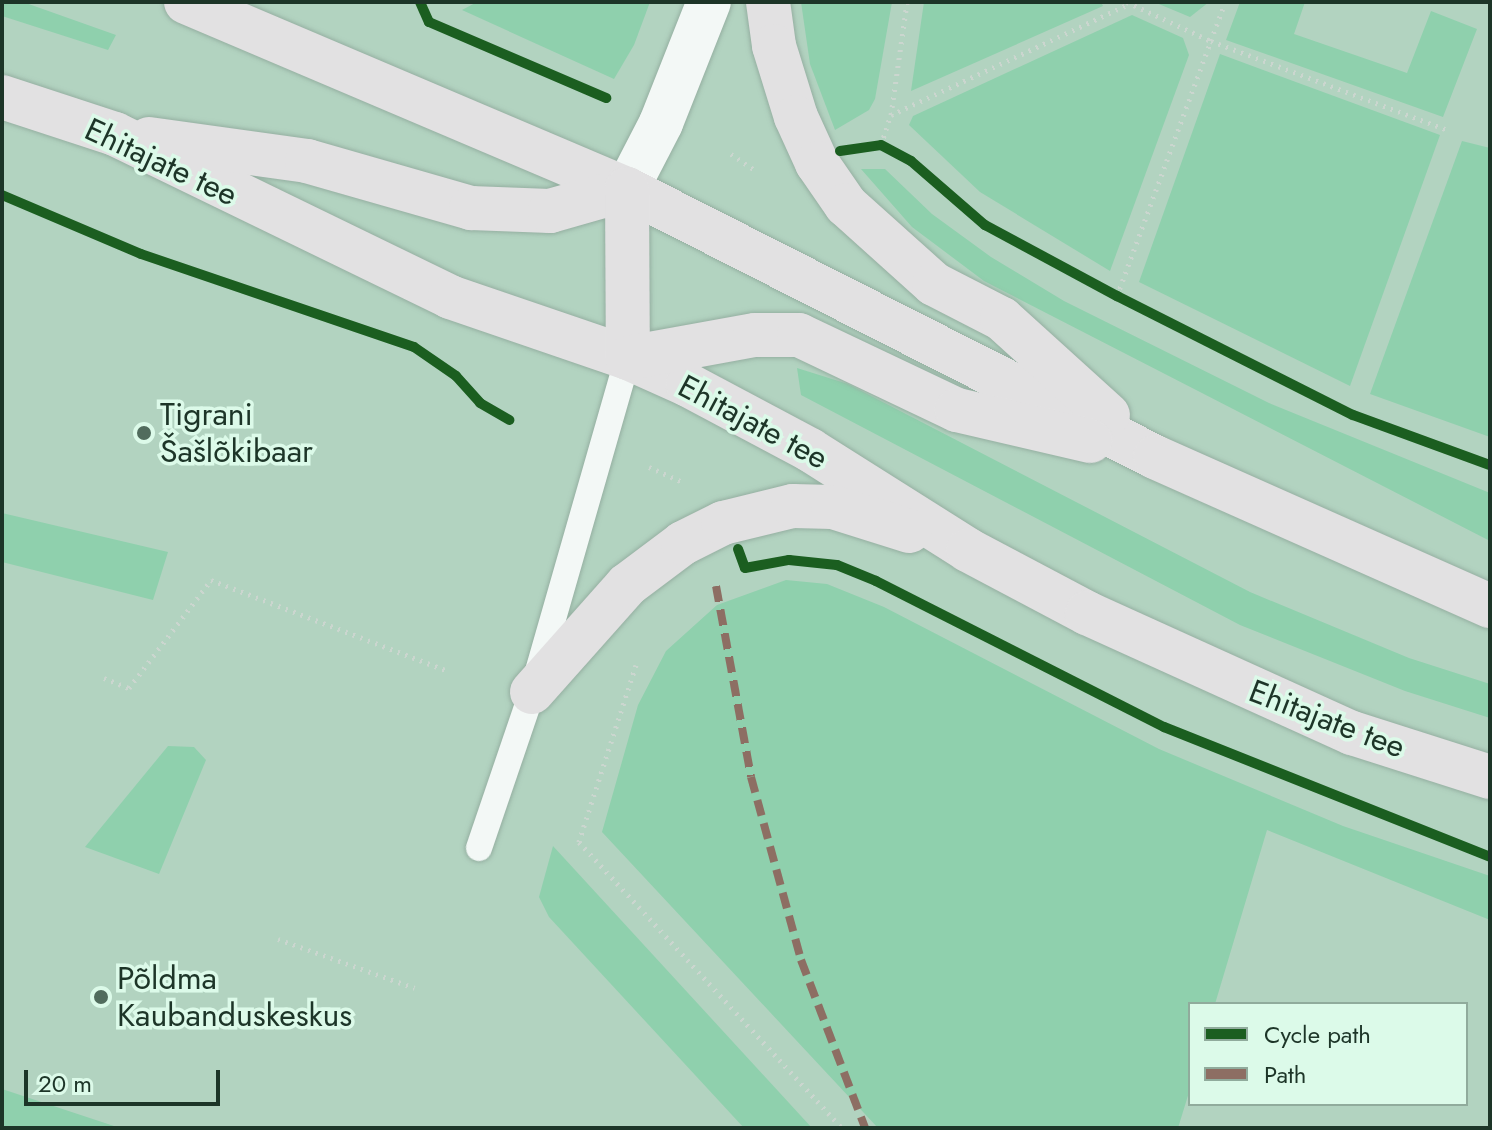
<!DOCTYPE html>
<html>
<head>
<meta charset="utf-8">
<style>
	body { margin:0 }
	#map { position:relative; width:1492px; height:1130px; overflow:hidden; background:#b2d3c0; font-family:Jost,sans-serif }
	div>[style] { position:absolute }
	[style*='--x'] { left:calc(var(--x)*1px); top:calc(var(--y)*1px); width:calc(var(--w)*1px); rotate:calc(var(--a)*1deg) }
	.green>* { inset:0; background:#8fd0ad }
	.path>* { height:5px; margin-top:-2.5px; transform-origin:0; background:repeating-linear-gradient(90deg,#cbd6cf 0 2px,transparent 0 8px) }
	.roads { filter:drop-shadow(0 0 2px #95afa1) drop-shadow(0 0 2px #95afa1) }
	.lane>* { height:26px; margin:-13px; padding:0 13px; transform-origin:13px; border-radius:13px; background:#f3f8f6 }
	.secondary>* { height:44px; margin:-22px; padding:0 22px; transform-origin:22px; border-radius:22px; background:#f3f8f6 }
	.primary>* { height:44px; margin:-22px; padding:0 22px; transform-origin:22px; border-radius:22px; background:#e2e1e2 }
	.quiet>* { height:8px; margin-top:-4px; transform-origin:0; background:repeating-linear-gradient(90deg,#8d6e63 0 16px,transparent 0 24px) }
	.cycleway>* { height:10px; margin:-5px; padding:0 5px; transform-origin:5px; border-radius:5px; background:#1b5e20 }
	.dots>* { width:22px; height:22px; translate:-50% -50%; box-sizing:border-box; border:4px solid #dcfae9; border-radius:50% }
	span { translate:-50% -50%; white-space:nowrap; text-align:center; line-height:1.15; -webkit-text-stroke:7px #dcfae9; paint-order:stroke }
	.street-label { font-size:32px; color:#1d3528 }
	.poi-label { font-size:32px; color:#1d3528 }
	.left { translate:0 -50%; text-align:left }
	.frame { position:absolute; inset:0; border:4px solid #1d3528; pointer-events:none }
	.legend { position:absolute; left:1188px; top:1002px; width:280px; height:104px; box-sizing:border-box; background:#dcfae9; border:2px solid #90ab9c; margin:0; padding:10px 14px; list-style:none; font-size:24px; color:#1d3528 }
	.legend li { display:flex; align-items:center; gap:16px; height:40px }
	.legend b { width:40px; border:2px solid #90ab9c }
	.scale { position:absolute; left:24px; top:1070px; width:196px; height:36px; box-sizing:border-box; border:4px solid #1d3528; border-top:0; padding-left:10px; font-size:24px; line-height:28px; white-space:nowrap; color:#1d3528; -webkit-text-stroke:6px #dcfae9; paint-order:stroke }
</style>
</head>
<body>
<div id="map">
	<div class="green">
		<div style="clip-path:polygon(2px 2px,23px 2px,116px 35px,108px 50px,2px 16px)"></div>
		<div style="clip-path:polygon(477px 2px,650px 2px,634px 45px,614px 79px,462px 10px)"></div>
		<div style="clip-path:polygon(801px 2px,892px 2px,875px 99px,869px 110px,835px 130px,810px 64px)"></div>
		<div style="clip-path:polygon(924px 2px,1101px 2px,1103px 6px,911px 91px)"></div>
		<div style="clip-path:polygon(1154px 2px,1209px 2px,1190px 17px)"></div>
		<div style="clip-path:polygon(1240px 2px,1305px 2px,1294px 34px,1407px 73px,1431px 11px,1477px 29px,1443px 117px,1226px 40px)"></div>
		<div style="clip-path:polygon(1132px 15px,1183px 38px,1189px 55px,1110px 271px,980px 192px,909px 125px,913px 116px)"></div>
		<div style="clip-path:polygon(1220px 54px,1440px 135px,1350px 386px,1139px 282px)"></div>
		<div style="clip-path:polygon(1462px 141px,1490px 148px,1490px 437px,1370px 394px)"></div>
		<div style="clip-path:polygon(861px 169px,885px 169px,932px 214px,991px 257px,1064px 301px,1269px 403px,1490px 493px,1490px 541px,984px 281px,912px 227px)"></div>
		<div style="clip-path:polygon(797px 368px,848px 384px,1250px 592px,1409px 658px,1490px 684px,1490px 718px,1405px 691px,1240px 625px,801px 395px)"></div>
		<div style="clip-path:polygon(2px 513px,168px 552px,153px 600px,2px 562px)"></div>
		<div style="clip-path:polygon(786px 580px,827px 584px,884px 607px,1159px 749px,1343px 826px,1490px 876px,1490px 920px,1267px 830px,1215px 1004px,1190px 1004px,1190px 1089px,1178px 1128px,878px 1128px,602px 832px,638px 705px,666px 651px,717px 605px)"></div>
		<div style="clip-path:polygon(168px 746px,194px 747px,206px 760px,159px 874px,85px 847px)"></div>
		<div style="clip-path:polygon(553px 846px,812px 1128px,744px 1128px,549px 917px,539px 897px)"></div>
		<div style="clip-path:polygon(2px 1089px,120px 1128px,2px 1128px)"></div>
	</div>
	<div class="path">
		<div style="--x:1127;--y:2;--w:93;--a:24.9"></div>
		<div style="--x:1211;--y:41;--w:255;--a:20.6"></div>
		<div style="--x:891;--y:115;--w:263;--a:-25"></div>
		<div style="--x:881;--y:145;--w:32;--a:-72"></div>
		<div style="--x:891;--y:115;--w:114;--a:-81.9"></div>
		<div style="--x:731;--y:154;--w:30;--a:34"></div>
		<div style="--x:1117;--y:296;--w:313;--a:-69.8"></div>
		<div style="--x:649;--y:467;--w:35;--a:24"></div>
		<div style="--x:636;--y:665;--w:186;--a:107.9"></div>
		<div style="--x:579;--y:842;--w:389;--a:47.4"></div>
		<div style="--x:104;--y:678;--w:27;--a:22"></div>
		<div style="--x:129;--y:688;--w:136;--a:-52.8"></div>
		<div style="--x:211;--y:580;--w:252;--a:21"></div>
		<div style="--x:278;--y:939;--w:145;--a:19.7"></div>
	</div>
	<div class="roads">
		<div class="lane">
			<div style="--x:479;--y:848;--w:165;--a:-71.2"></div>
			<div style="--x:532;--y:692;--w:348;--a:-74"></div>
		</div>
		<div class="secondary">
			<div style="--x:627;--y:189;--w:74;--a:-62.7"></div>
			<div style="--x:661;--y:123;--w:130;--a:-68.4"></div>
		</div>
		<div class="primary">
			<div style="--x:186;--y:2;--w:479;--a:23"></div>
			<div style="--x:627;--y:189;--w:592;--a:26.91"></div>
			<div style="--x:1155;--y:457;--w:367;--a:24"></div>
			<div style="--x:768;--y:2;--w:44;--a:82.2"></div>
			<div style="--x:774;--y:46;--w:74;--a:72.8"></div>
			<div style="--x:796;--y:117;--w:51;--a:65.5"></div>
			<div style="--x:817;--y:163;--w:51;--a:55.4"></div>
			<div style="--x:846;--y:205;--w:118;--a:41.9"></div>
			<div style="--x:934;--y:284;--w:76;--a:27.2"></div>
			<div style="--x:1002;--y:319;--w:143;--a:42.2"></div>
			<div style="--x:2;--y:97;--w:119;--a:18.1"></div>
			<div style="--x:115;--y:134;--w:373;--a:25.9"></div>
			<div style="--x:450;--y:297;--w:188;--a:18.9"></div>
			<div style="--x:628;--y:358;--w:66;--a:24.2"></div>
			<div style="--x:688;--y:385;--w:138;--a:28"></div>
			<div style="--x:810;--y:450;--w:187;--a:32.3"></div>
			<div style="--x:968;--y:550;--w:135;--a:27.9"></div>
			<div style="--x:1087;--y:613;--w:291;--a:24.4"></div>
			<div style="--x:1352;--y:733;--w:145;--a:17.7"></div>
			<div style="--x:149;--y:139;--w:160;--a:7.9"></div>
			<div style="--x:307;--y:161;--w:171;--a:16"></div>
			<div style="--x:471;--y:208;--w:79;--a:2.2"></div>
			<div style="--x:550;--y:211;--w:80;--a:-15.9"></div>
			<div style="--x:627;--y:189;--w:169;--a:89.7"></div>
			<div style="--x:628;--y:358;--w:129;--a:-10.3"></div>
			<div style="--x:755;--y:335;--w:44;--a:0"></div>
			<div style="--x:799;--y:335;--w:175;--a:25.4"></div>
			<div style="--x:957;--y:410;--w:137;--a:13.1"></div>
			<div style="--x:532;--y:692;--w:143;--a:-48.4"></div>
			<div style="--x:627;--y:585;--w:70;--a:-36.9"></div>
			<div style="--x:683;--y:543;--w:45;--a:-26.6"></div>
			<div style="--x:723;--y:523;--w:72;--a:-13.7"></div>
			<div style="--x:793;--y:506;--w:40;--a:1.4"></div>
			<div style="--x:833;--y:507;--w:80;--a:17.5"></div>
		</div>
	</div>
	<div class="quiet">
		<div style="--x:716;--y:586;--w:194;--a:79.6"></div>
		<div style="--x:751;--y:777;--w:190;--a:74.7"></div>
		<div style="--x:801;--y:960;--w:180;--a:69.1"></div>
	</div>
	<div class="cycleway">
		<div style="--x:420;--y:2;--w:22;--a:66"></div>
		<div style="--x:429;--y:22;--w:193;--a:23.2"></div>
		<div style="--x:840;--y:151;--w:41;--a:-8.3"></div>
		<div style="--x:881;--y:145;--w:34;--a:28"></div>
		<div style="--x:911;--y:161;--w:98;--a:40.9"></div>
		<div style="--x:985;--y:225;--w:150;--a:28.3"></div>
		<div style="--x:1117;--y:296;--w:264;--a:26.8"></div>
		<div style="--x:1353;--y:415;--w:146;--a:20.1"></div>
		<div style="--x:2;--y:195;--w:151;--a:23"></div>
		<div style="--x:141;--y:254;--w:288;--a:18.8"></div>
		<div style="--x:414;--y:347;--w:51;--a:34.6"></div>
		<div style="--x:456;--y:376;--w:36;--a:48"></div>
		<div style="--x:480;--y:403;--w:34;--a:30"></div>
		<div style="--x:738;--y:549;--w:20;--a:70"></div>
		<div style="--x:745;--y:568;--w:45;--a:-10.3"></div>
		<div style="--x:789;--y:560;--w:48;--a:5.9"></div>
		<div style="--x:837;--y:565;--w:42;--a:22.3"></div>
		<div style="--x:876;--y:581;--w:323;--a:26.9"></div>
		<div style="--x:1164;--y:727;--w:351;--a:21.7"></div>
	</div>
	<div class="dots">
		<div style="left:144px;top:433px;background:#516c5d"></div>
		<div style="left:101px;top:997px;background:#516c5d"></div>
	</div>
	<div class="street-label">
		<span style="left:161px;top:162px;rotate:25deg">Ehitajate tee</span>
		<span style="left:753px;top:422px;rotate:28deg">Ehitajate tee</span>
		<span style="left:1327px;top:719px;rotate:21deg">Ehitajate tee</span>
	</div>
	<div class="poi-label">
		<span class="left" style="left:160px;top:433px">Tigrani<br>Šašlõkibaar</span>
		<span class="left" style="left:117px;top:997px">Põldma<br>Kaubanduskeskus</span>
	</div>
	<div class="frame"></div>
	<ul class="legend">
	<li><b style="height:10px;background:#1b5e20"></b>Cycle path</li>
	<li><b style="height:10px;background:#8d6e63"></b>Path</li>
	</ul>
	<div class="scale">20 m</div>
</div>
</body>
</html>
